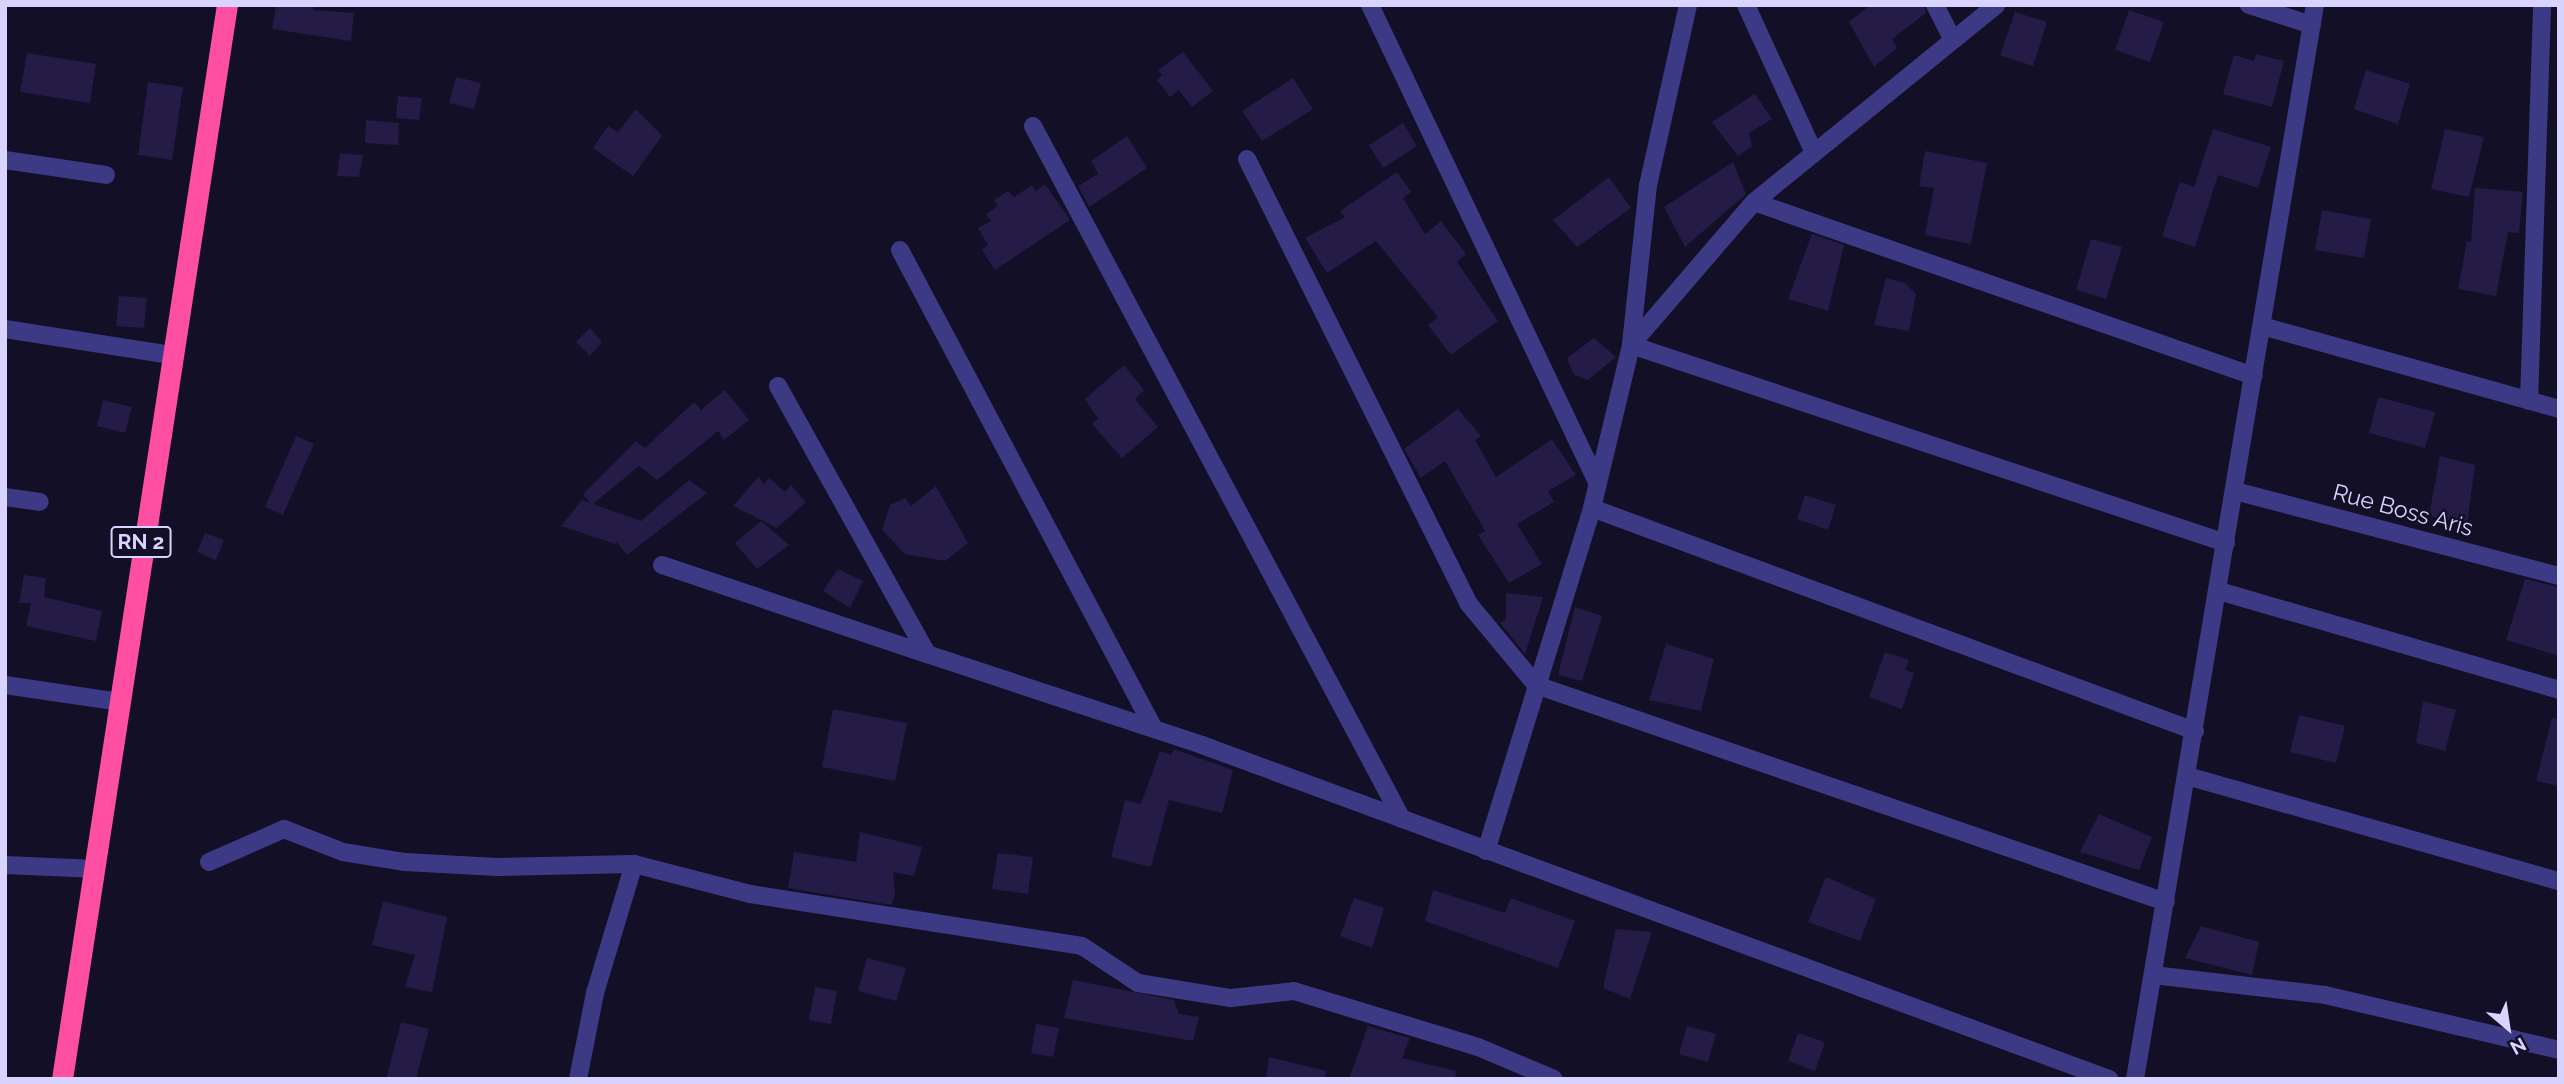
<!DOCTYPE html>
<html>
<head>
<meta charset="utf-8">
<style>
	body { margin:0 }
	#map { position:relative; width:2564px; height:1084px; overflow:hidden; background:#130f26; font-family:Raleway,sans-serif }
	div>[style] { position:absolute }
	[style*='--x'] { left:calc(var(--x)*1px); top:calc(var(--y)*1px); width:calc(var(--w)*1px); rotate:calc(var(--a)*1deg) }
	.building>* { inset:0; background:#241b47 }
	.street>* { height:18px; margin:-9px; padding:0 9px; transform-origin:9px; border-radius:9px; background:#3d3a85 }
	.highway>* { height:21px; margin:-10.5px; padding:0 10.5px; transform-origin:10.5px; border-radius:10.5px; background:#ff4fa3 }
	span { translate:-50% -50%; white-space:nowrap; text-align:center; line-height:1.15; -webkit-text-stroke:5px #130f26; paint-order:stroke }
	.shield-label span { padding:2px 5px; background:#130f26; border:2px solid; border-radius:5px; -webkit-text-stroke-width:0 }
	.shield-label { font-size:21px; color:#d9d4ff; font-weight:700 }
	.street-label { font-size:23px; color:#d9d4ff }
	.frame { position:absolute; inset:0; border:7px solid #d9d4ff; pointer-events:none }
	.north { position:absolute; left:2473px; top:993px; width:70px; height:70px; -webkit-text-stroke:5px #130f26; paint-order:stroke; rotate:151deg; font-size:19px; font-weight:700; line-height:28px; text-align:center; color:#d9d4ff }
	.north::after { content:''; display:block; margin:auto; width:24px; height:32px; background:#d9d4ff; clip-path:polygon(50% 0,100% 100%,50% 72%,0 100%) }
</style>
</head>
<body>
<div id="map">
	<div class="building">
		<div style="clip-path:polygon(276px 5px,314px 5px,313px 10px,354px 13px,351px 41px,272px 29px)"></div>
		<div style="clip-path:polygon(1870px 5px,1924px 5px,1926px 13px,1892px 39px,1897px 48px,1874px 67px,1849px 22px)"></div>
		<div style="clip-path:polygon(2129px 10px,2164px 22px,2150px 62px,2115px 50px)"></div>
		<div style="clip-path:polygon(2015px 12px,2047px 22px,2033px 66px,2000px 55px)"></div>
		<div style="clip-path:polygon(1183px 52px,1213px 91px,1192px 107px,1179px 90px,1170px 97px,1157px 80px,1162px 75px,1158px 70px)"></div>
		<div style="clip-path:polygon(27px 53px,96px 64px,90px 103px,20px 92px)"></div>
		<div style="clip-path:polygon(2256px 54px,2284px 61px,2272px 107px,2223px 94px,2234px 55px,2254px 61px)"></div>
		<div style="clip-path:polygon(2366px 70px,2410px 84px,2398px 124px,2354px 109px)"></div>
		<div style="clip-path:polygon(456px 77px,481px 83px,474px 109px,449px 103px)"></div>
		<div style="clip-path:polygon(1293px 78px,1313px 109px,1262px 141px,1242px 111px)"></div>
		<div style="clip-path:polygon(148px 82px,183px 87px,172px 160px,138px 155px)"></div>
		<div style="clip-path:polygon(1755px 94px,1772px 119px,1749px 133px,1752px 146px,1738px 156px,1712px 122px)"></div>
		<div style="clip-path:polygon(398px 96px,422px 98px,419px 120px,396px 118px)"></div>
		<div style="clip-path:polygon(636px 109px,662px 136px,633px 176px,593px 148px,608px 126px,618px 132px)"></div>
		<div style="clip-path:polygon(366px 120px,399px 123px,398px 145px,365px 143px)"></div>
		<div style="clip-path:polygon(1403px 123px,1417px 146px,1383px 168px,1369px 145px)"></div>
		<div style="clip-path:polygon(2213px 129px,2271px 147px,2258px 188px,2218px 175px,2195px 247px,2162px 236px,2180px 182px,2194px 187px)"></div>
		<div style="clip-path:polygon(2445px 129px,2484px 137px,2469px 197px,2431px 189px)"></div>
		<div style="clip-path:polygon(1127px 136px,1147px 168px,1089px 207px,1078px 186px,1098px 174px,1091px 161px)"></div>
		<div style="clip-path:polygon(1925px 151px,1987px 163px,1971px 244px,1925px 235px,1934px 188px,1919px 186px)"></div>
		<div style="clip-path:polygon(340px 153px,363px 155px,359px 177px,337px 176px)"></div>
		<div style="clip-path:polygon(1733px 162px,1746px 194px,1685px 247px,1664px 207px)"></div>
		<div style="clip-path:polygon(1397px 172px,1411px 192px,1403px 198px,1425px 234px,1441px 221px,1466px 254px,1457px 262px,1498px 321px,1451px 355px,1428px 325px,1438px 317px,1376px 241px,1327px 273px,1305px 238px,1345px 217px,1340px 211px)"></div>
		<div style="clip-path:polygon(1609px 177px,1631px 208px,1577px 247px,1553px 220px)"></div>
		<div style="clip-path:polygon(1045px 184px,1070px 220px,995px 270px,982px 250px,988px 245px,978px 228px,991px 221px,986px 214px,998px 206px,994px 200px,1008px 191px,1014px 197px,1032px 185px,1036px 191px)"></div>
		<div style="clip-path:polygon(2475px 188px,2523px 192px,2519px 233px,2508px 232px,2496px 296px,2458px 289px,2467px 241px,2471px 242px)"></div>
		<div style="clip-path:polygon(2322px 210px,2371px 219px,2364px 258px,2315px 250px)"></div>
		<div style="clip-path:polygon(1812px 234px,1844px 245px,1828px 311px,1788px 299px)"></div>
		<div style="clip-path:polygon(2091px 239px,2122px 247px,2106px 299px,2076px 290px)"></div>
		<div style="clip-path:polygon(1886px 278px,1905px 283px,1916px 294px,1909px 331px,1874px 325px)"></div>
		<div style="clip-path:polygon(119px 296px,147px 298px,144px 328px,116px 326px)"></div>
		<div style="clip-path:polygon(590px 328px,602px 342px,590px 356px,576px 342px)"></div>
		<div style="clip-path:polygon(1594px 338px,1616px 357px,1588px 380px,1574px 375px,1567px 358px)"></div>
		<div style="clip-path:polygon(1124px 365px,1144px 390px,1135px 399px,1158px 427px,1122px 458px,1092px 424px,1098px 419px,1085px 399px)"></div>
		<div style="clip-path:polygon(725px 390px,749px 420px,724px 440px,718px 431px,657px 480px,639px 466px,593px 504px,641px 521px,689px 480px,707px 493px,627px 555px,617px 542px,620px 538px,615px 544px,561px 526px,582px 500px,590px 503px,583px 494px,636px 441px,645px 448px,694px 402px,701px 410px)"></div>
		<div style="clip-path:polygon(2378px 397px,2435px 412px,2425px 448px,2369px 433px)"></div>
		<div style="clip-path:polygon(103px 400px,132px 407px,125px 433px,97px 426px)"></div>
		<div style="clip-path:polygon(1458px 409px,1481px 436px,1475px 440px,1496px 477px,1552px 439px,1576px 475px,1548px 491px,1554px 502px,1517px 524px,1542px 564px,1509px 583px,1478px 535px,1485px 531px,1445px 461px,1421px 478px,1404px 449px)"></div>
		<div style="clip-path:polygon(296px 436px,314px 444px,283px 515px,265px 507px)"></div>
		<div style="clip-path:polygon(2440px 456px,2475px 465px,2467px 524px,2429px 516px)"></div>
		<div style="clip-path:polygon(759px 476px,764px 485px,769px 478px,785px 492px,791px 485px,806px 502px,777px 528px,733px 506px)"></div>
		<div style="clip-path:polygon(936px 486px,968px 543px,945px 561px,905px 554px,882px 530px,890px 505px,905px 498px,911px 506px)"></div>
		<div style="clip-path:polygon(1805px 495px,1836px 505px,1828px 530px,1797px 519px)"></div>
		<div style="clip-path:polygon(761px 521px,789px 545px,757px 569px,735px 543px)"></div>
		<div style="clip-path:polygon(205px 533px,224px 540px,216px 560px,197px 552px)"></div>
		<div style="clip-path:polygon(838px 569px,863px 581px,850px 608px,823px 591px)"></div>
		<div style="clip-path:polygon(24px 575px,46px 578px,44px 597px,102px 611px,96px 641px,26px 626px,31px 603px,19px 603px)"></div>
		<div style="clip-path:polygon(2525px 579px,2559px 587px,2559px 656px,2506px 640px)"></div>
		<div style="clip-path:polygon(1506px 593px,1543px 597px,1525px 654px,1500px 623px,1506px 619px)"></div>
		<div style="clip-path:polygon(1575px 607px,1602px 616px,1582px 681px,1558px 675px)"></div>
		<div style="clip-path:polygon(1666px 644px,1714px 659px,1701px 711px,1649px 700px)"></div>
		<div style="clip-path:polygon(1885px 652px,1909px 660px,1905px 670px,1914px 673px,1902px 709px,1869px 697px)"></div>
		<div style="clip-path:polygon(2423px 701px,2456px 710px,2445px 751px,2416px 743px)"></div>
		<div style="clip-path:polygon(833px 709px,907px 723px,895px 781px,822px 767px)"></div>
		<div style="clip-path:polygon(2299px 715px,2345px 726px,2336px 763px,2290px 752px)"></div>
		<div style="clip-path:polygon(2552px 718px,2559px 719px,2559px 786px,2536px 781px)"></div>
		<div style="clip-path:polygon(1174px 749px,1233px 770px,1222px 813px,1169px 800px,1151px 867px,1111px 857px,1125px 800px,1141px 804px,1160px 751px,1171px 755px)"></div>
		<div style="clip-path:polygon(2099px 814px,2152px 837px,2139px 870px,2080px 852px)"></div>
		<div style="clip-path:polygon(860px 832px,922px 847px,914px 876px,893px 872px,895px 895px,891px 905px,788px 888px,794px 852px,856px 862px)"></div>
		<div style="clip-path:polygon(998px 853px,1033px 857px,1028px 894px,992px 889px)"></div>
		<div style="clip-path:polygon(1826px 877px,1876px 899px,1860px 941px,1808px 922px)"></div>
		<div style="clip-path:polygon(1433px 890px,1505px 913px,1511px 898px,1575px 921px,1558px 968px,1425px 921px)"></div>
		<div style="clip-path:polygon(1354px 898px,1384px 908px,1372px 948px,1340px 936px)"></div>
		<div style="clip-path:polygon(383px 901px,447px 917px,432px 992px,405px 987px,415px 955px,372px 945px)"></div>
		<div style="clip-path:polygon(2201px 926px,2259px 942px,2252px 975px,2185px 958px)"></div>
		<div style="clip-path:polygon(1616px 929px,1652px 932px,1630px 999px,1603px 988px)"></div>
		<div style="clip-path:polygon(867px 958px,906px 968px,896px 1001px,858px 991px)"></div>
		<div style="clip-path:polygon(1073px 980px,1174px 1000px,1179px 1014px,1199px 1017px,1193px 1041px,1064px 1018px)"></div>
		<div style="clip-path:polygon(815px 987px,837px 991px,831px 1024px,809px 1020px)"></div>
		<div style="clip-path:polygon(401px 1022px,429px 1029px,416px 1079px,386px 1079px)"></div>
		<div style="clip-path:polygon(1036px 1024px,1059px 1028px,1053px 1057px,1031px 1053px)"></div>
		<div style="clip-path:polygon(1368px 1026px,1410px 1038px,1402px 1058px,1456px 1071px,1455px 1079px,1349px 1079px)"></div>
		<div style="clip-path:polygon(1687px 1026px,1716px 1034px,1708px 1062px,1679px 1054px)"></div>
		<div style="clip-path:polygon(1798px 1033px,1825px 1042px,1815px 1071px,1788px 1061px)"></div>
		<div style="clip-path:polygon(1269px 1057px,1326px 1071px,1325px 1079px,1266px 1079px)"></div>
	</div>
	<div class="street">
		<div style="--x:1370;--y:5;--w:530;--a:64.55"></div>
		<div style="--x:1688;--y:5;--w:184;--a:102.5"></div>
		<div style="--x:1648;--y:185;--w:161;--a:96.1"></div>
		<div style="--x:1631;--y:345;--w:627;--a:18.41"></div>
		<div style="--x:1746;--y:5;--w:163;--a:65.3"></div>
		<div style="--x:1935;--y:5;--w:39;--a:63"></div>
		<div style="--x:2249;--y:5;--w:66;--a:17.6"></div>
		<div style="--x:1033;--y:126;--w:785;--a:61.97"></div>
		<div style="--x:1247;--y:159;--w:496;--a:63.5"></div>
		<div style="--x:1468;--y:603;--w:107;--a:50.3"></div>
		<div style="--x:1536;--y:685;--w:666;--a:19.01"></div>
		<div style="--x:5;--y:160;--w:102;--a:8.4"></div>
		<div style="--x:1754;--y:202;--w:529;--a:19.19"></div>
		<div style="--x:900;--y:250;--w:542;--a:62.06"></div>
		<div style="--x:2262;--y:326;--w:308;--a:15.6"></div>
		<div style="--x:5;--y:329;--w:168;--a:8.9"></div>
		<div style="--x:778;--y:386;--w:307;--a:60.9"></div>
		<div style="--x:927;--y:654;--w:290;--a:18.3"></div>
		<div style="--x:1202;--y:745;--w:967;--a:20.22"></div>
		<div style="--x:2529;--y:401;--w:396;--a:-88.1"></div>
		<div style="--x:2235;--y:491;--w:335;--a:14.7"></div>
		<div style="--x:5;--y:497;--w:35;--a:8"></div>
		<div style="--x:1592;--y:508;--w:643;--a:20.3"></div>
		<div style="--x:662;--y:565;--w:280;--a:18.6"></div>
		<div style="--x:2219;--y:591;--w:354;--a:16.2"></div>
		<div style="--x:5;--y:685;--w:116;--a:8.4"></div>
		<div style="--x:2187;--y:776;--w:387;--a:15.8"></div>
		<div style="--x:1486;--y:851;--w:359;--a:-72.8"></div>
		<div style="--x:1592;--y:508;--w:168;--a:-76.5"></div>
		<div style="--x:1631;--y:345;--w:189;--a:-49.3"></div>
		<div style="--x:1754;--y:202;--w:312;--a:-39.1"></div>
		<div style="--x:209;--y:862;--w:82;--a:-23.7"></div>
		<div style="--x:284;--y:829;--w:63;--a:21.3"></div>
		<div style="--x:343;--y:852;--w:63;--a:9.2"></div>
		<div style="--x:405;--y:862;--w:92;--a:3.1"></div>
		<div style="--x:497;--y:867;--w:137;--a:-1.3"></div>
		<div style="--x:634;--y:864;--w:120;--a:14.5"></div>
		<div style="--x:750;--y:894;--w:336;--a:8.9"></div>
		<div style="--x:1082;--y:946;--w:67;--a:33.5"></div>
		<div style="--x:1138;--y:983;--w:94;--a:9.2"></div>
		<div style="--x:1231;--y:998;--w:63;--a:-6.3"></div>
		<div style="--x:1294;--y:991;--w:192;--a:16.9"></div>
		<div style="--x:1478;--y:1047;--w:82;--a:22.8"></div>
		<div style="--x:5;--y:865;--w:91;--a:2.5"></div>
		<div style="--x:2153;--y:975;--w:173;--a:6.6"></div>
		<div style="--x:2325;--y:995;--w:240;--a:13.2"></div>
		<div style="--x:578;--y:1079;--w:88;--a:-78.8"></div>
		<div style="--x:595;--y:993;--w:135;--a:-73.2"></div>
		<div style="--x:2135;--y:1079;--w:1089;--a:-80.49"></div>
	</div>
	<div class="highway">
		<div style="--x:62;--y:1079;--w:1087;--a:-81.27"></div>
	</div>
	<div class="shield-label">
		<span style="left:141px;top:542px">RN 2</span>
	</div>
	<div class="street-label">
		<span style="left:2403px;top:510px;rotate:15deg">Rue Boss Aris</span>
	</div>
	<div class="frame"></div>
	<div class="north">N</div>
</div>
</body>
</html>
